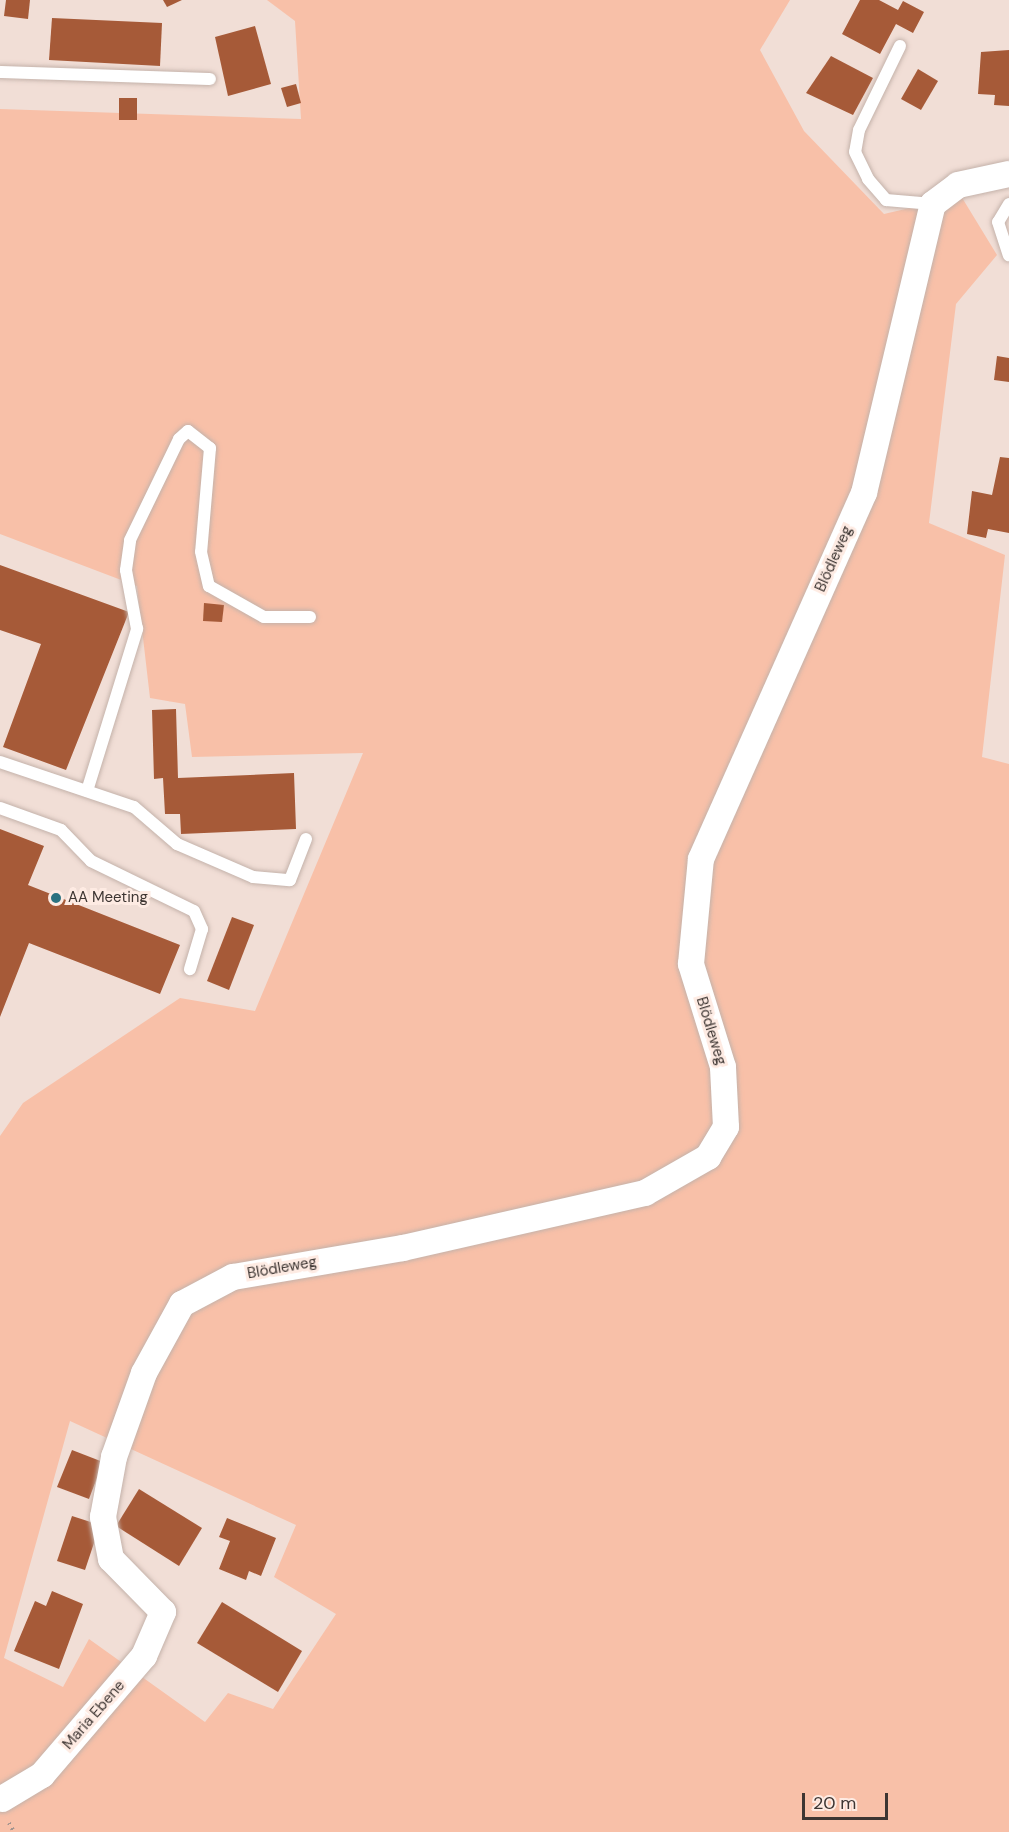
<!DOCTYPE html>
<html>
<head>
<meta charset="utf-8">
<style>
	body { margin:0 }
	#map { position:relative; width:1009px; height:1832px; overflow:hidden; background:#f1ded6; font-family:"DM Sans",sans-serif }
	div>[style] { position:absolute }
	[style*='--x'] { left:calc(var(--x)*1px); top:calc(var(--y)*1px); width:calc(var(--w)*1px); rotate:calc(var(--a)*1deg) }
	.green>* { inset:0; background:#f8c0a8 }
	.building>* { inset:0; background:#a65a38 }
	.path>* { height:4px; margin-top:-2px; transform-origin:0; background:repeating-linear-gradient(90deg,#a1938d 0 1.5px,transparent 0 6px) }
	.roads { filter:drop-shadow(0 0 2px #c4b2aa) drop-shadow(0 0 2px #c4b2aa) }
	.lane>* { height:12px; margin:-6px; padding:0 6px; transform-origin:6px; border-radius:6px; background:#fff }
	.street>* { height:26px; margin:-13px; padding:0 13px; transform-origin:13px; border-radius:13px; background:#fff }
	.dots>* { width:16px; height:16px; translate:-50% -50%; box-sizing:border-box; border:3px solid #feebe3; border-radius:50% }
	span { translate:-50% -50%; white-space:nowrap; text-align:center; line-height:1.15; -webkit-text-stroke:6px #feebe3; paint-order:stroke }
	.street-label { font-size:15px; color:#3d3532 }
	.poi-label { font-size:15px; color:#3d3532 }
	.left { translate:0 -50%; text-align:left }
	.scale { position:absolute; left:802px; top:1793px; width:86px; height:27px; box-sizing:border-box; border:3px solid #3d3532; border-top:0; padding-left:8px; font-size:18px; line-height:21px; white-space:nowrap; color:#3d3532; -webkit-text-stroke:4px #feebe3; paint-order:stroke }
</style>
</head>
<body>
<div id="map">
	<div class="green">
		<div style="clip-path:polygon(evenodd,267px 0,790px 0,760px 50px,804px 131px,884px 214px,961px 196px,997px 255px,956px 304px,929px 523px,1005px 555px,982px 757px,1009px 764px,1009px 1832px,0 1832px,0 1136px,23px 1103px,180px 998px,255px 1011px,363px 753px,192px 757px,185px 704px,150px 698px,137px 586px,0 534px,0 109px,301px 119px,295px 21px,267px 0,70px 1421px,296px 1525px,274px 1577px,336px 1614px,273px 1709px,228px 1693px,205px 1722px,89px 1639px,63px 1687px,4px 1658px,70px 1421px)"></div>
	</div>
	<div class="building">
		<div style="clip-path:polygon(6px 0,30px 0,28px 19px,4px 16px)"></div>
		<div style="clip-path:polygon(163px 0,182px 0,167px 7px)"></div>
		<div style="clip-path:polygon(860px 0,879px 0,898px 10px,903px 1px,924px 12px,913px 33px,896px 24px,880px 54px,842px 34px)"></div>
		<div style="clip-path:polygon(52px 18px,162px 23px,160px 66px,49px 60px)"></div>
		<div style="clip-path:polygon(255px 26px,271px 84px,228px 96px,215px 37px)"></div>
		<div style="clip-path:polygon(1009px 50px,1009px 106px,994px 105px,995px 95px,978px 94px,981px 52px)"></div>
		<div style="clip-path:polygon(831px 56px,873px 78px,853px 115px,806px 93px)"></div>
		<div style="clip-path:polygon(918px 69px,938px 81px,921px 110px,901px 99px)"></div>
		<div style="clip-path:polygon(296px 84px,301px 103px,287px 107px,281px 88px)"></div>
		<div style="clip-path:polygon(119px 98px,137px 98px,137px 120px,119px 120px)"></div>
		<div style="clip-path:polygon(997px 356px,1009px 358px,1009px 382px,994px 380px)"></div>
		<div style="clip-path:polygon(1000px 457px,1009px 458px,1009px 533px,988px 529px,986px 538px,967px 534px,972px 491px,992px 495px)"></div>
		<div style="clip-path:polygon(0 565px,129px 612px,66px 770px,3px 747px,41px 644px,0 630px)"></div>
		<div style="clip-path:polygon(204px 603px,224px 605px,222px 622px,203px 621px)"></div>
		<div style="clip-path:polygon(176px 709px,178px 778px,294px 773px,296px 829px,181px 834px,180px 814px,165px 814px,163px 778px,154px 779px,152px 710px)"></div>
		<div style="clip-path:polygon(0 829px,44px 846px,28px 885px,180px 945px,160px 994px,29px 943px,0 1017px)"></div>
		<div style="clip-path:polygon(232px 917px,254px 925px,229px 990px,207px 981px)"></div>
		<div style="clip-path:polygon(72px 1450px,103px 1462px,89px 1499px,57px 1487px)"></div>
		<div style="clip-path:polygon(139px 1489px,202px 1528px,179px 1566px,116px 1526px)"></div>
		<div style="clip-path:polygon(72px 1516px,100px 1525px,85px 1570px,57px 1561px)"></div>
		<div style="clip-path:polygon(227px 1518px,276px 1538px,261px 1576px,249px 1571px,246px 1580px,219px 1569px,230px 1541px,219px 1537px)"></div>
		<div style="clip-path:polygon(52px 1591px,83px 1604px,59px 1669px,14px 1651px,35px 1601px,46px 1606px)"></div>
		<div style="clip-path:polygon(222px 1602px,302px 1651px,278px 1692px,197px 1643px)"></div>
	</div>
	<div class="path">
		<div style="--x:9;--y:1823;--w:10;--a:61"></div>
	</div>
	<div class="roads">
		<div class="lane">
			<div style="--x:900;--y:46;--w:93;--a:116"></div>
			<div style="--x:859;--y:130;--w:22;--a:100"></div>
			<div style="--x:855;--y:152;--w:30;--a:64"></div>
			<div style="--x:868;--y:179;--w:28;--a:49"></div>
			<div style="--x:886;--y:200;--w:47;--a:4.9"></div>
			<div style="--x:0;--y:72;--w:210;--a:1.9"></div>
			<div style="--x:1009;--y:204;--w:21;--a:121"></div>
			<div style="--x:998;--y:222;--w:35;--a:72"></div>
			<div style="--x:0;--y:762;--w:141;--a:18.6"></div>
			<div style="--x:134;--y:807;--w:57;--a:40.7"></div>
			<div style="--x:177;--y:844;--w:83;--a:23.5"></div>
			<div style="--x:253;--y:877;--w:37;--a:5"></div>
			<div style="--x:290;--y:880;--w:44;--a:-68.7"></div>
			<div style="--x:87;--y:791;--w:170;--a:-72.8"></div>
			<div style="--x:137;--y:629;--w:60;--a:-100.6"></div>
			<div style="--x:126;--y:570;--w:30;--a:-82"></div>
			<div style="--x:130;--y:540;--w:112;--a:-64.1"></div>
			<div style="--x:179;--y:439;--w:12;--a:-42"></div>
			<div style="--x:188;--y:431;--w:28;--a:38"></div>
			<div style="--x:210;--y:448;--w:104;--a:94.9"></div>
			<div style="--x:201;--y:552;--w:35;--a:77"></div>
			<div style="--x:209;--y:586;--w:63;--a:29.4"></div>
			<div style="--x:264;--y:617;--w:46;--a:0"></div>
			<div style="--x:0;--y:808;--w:65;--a:19.8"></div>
			<div style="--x:61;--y:830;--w:43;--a:45.9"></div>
			<div style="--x:91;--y:861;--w:114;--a:25.9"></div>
			<div style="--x:194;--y:911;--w:20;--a:66"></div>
			<div style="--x:202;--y:929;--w:42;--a:106.7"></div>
		</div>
		<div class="street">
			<div style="--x:2;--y:1799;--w:47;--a:-31"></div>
			<div style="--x:42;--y:1775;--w:157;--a:-49.4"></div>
			<div style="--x:144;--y:1656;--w:48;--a:-66.6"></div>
			<div style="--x:163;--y:1612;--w:74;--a:-134.5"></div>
			<div style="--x:111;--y:1559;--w:43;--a:-100.8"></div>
			<div style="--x:103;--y:1517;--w:61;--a:-79.6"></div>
			<div style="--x:114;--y:1457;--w:89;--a:-70.3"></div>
			<div style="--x:144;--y:1373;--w:79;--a:-61.2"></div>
			<div style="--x:182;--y:1304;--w:58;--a:-27.9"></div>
			<div style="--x:233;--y:1277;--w:172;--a:-9.7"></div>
			<div style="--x:403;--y:1248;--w:248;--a:-12.8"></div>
			<div style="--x:645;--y:1193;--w:73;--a:-29.7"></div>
			<div style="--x:708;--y:1157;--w:35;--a:-59"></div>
			<div style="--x:726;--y:1127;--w:60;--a:-92.9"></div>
			<div style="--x:723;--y:1067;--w:108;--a:-107.3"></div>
			<div style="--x:691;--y:964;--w:105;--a:-84.6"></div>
			<div style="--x:701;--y:859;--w:401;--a:-66"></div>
			<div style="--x:864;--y:493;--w:297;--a:-76.6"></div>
			<div style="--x:933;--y:204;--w:31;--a:-37"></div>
			<div style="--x:958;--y:185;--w:52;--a:-12.2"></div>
		</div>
	</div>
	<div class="dots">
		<div style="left:56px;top:898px;background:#2c7280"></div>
	</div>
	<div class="street-label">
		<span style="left:834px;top:559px;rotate:-66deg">Blödleweg</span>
		<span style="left:711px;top:1031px;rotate:73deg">Blödleweg</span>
		<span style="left:282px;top:1268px;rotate:-10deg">Blödleweg</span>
		<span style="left:94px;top:1715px;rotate:-49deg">Maria Ebene</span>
	</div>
	<div class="poi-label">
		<span class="left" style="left:68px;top:898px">AA Meeting</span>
	</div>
	<div class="scale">20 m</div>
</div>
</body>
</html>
